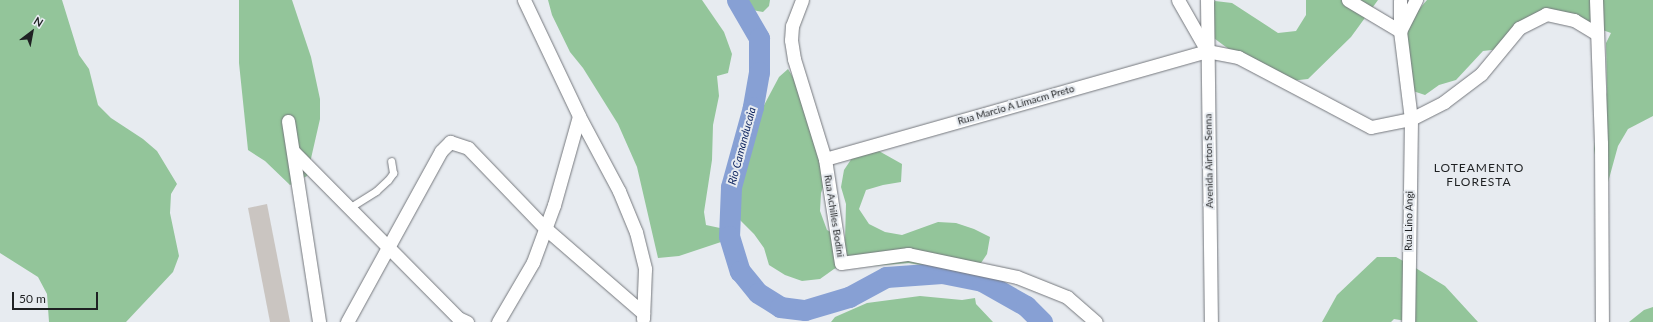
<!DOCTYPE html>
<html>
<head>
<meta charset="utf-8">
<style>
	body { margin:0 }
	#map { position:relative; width:1653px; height:322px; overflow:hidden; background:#e7ebf0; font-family:Lato,sans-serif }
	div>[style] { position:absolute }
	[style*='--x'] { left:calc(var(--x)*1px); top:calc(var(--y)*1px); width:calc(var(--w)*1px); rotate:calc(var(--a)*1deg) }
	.forest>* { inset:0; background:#93c59a }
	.river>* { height:21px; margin:-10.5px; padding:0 10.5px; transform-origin:10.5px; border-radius:10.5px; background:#87a0d4 }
	.building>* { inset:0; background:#cac5c1 }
	.roads { filter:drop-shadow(0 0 1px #75787d) drop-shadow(0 0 1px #75787d) }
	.service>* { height:7px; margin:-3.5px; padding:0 3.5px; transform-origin:3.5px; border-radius:3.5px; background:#fff }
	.minor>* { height:13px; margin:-6.5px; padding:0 6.5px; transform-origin:6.5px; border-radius:6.5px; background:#fff }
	span { translate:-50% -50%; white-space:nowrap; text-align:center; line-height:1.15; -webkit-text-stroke:4px #e7ebf0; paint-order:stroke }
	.street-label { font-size:10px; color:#1f2123 }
	.water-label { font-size:11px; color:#0b225e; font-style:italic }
	.quarter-label { font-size:12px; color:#1f2123; letter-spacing:1px }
	.north { position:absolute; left:12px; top:12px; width:40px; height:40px; -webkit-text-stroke:3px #e7ebf0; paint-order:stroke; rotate:32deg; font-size:11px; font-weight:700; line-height:16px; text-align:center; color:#1f2123 }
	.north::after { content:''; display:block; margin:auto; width:14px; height:18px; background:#1f2123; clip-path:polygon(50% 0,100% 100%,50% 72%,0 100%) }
	.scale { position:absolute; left:12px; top:292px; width:86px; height:18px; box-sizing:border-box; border:2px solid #1f2123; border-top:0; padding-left:5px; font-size:12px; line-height:14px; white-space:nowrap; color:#1f2123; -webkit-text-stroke:3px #e7ebf0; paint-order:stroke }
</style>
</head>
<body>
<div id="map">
	<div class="forest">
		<div style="clip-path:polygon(0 0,62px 0,79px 55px,89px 69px,98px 105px,111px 118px,143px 139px,157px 151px,177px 184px,171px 194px,170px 213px,179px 256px,173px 272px,126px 322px,49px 322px,47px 294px,38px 277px,0 253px)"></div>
		<div style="clip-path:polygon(239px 0,292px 0,311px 57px,320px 99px,320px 119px,307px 176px,290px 185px,265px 161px,248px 150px,239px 63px)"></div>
		<div style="clip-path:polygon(548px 0,702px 0,724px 32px,732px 54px,728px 73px,717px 76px,719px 96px,713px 125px,712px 160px,704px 212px,706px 225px,720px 228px,726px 237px,724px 241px,679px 256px,658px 258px,637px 167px,618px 124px,583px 68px,570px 52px,552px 15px)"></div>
		<div style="clip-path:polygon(734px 0,770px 0,769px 6px,763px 12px,752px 10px)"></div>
		<div style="clip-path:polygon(1306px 0,1378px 0,1351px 37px,1308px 79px,1290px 81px,1241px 58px,1211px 36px,1204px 18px,1215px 1px,1232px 3px,1278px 33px,1296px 31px,1306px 15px)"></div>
		<div style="clip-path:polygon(1427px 0,1653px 0,1653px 116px,1628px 129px,1618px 146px,1607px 186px,1597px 167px,1594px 149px,1600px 111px,1607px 92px,1606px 43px,1611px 33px,1560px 15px,1530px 28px,1516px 40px,1500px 49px,1483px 51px,1456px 80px,1439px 85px,1425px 95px,1407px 89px,1405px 33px,1414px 15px)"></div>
		<div style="clip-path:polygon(788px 69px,802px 92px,827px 175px,821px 193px,820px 211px,827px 230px,845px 240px,846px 204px,841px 187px,844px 170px,854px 155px,870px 146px,902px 164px,901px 182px,883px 185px,866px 190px,859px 209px,869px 224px,885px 232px,902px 235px,938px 222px,956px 223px,974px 229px,990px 237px,987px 254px,977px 269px,960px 275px,943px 269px,909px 263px,871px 266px,853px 262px,834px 269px,820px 279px,802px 281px,785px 275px,769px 265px,764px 248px,754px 234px,739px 219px,735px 200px,747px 165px,762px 109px,779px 77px)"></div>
		<div style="clip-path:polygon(1377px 257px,1396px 257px,1414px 267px,1445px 286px,1478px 322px,1412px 322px,1394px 319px,1391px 322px,1322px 322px,1337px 295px)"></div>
		<div style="clip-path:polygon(920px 296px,962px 300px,975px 298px,976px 304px,993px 322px,831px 322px,835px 317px,867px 303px)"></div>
		<div style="clip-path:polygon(1653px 307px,1653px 322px,1629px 322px,1644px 310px)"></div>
	</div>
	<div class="river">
		<div style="--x:737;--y:0;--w:44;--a:59.9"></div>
		<div style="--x:759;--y:38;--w:34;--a:90"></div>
		<div style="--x:759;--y:72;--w:36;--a:100"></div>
		<div style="--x:753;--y:107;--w:83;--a:105.4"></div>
		<div style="--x:731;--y:187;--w:49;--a:92.3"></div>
		<div style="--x:729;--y:236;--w:37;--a:73"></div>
		<div style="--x:740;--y:271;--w:28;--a:51"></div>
		<div style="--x:758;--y:293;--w:26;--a:32"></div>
		<div style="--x:780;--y:307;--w:25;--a:7"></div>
		<div style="--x:805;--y:310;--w:46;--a:-16.5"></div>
		<div style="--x:849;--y:297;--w:42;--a:-28.4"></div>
		<div style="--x:886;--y:277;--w:56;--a:-4.1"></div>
		<div style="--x:942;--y:273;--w:41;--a:11.3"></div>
		<div style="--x:982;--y:281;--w:51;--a:29.6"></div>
		<div style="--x:1026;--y:306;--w:23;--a:45"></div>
	</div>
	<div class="building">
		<div style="clip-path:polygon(267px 204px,290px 322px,270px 322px,248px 208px)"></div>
	</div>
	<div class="roads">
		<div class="service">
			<div style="--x:349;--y:208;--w:32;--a:-32"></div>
			<div style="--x:376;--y:191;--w:16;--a:-43"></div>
			<div style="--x:388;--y:180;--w:9;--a:-54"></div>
			<div style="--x:393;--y:173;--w:12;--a:-99"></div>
		</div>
		<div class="minor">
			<div style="--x:524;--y:0;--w:128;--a:64.6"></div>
			<div style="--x:579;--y:116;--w:85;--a:61.9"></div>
			<div style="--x:619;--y:191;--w:44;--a:67.5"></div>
			<div style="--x:636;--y:232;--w:38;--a:76"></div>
			<div style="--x:645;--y:269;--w:50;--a:92.3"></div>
			<div style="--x:802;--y:0;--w:28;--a:111"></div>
			<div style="--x:792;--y:26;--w:14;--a:94"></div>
			<div style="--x:791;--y:40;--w:19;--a:81"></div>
			<div style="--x:794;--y:59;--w:105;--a:72.8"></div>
			<div style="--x:825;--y:159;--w:105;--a:81.3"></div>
			<div style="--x:841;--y:263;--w:68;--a:-7.7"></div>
			<div style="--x:908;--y:254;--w:111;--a:11.9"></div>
			<div style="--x:1017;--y:277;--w:54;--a:21.8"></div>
			<div style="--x:1067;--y:297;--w:38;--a:41"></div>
			<div style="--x:1178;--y:0;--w:56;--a:60.3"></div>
			<div style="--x:1207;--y:0;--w:322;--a:89.3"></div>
			<div style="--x:1348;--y:0;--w:61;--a:30.8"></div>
			<div style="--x:1400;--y:0;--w:31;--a:90"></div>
			<div style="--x:1400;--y:31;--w:89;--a:82.9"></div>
			<div style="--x:1411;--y:119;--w:203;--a:90.8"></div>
			<div style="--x:1596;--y:0;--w:143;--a:88"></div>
			<div style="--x:1601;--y:143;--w:179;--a:89.7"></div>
			<div style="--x:1401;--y:29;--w:33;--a:-63"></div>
			<div style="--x:288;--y:121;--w:203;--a:81.2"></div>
			<div style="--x:293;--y:151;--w:235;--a:45.3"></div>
			<div style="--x:458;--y:318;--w:10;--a:24"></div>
			<div style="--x:825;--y:159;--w:397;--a:-15.8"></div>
			<div style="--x:1207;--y:51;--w:32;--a:11"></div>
			<div style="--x:1238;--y:57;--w:150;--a:27.8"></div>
			<div style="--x:1371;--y:127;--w:41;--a:-11.3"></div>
			<div style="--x:1411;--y:119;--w:37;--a:-27"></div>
			<div style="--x:1444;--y:102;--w:46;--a:-37.1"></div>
			<div style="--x:1481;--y:74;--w:60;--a:-50.4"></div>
			<div style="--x:1519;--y:28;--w:30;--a:-27"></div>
			<div style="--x:1546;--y:14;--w:29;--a:12"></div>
			<div style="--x:1574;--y:20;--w:27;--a:31"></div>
			<div style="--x:347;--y:322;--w:195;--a:-61.2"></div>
			<div style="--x:441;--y:151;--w:13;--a:-45"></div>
			<div style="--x:450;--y:142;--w:19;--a:18"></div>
			<div style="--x:468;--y:148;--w:111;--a:46.1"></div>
			<div style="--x:545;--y:228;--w:130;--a:40.9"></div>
			<div style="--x:498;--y:322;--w:69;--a:-59.7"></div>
			<div style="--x:533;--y:262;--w:61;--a:-69.8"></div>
			<div style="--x:554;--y:205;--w:92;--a:-74.3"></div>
		</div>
	</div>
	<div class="street-label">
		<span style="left:1016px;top:105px;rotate:-16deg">Rua Marcio A Limacm Preto</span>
		<span style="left:1209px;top:161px;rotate:-91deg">Avenida Airton Senna</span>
		<span style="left:834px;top:216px;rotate:81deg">Rua Achilles Bodini</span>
		<span style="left:1409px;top:221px;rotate:-89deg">Rua Lino Angi</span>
	</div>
	<div class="water-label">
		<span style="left:742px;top:146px;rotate:-75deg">Rio Camanducaia</span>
	</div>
	<div class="quarter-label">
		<span style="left:1479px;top:175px">LOTEAMENTO<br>FLORESTA</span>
	</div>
	<div class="north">N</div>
	<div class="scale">50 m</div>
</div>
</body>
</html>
